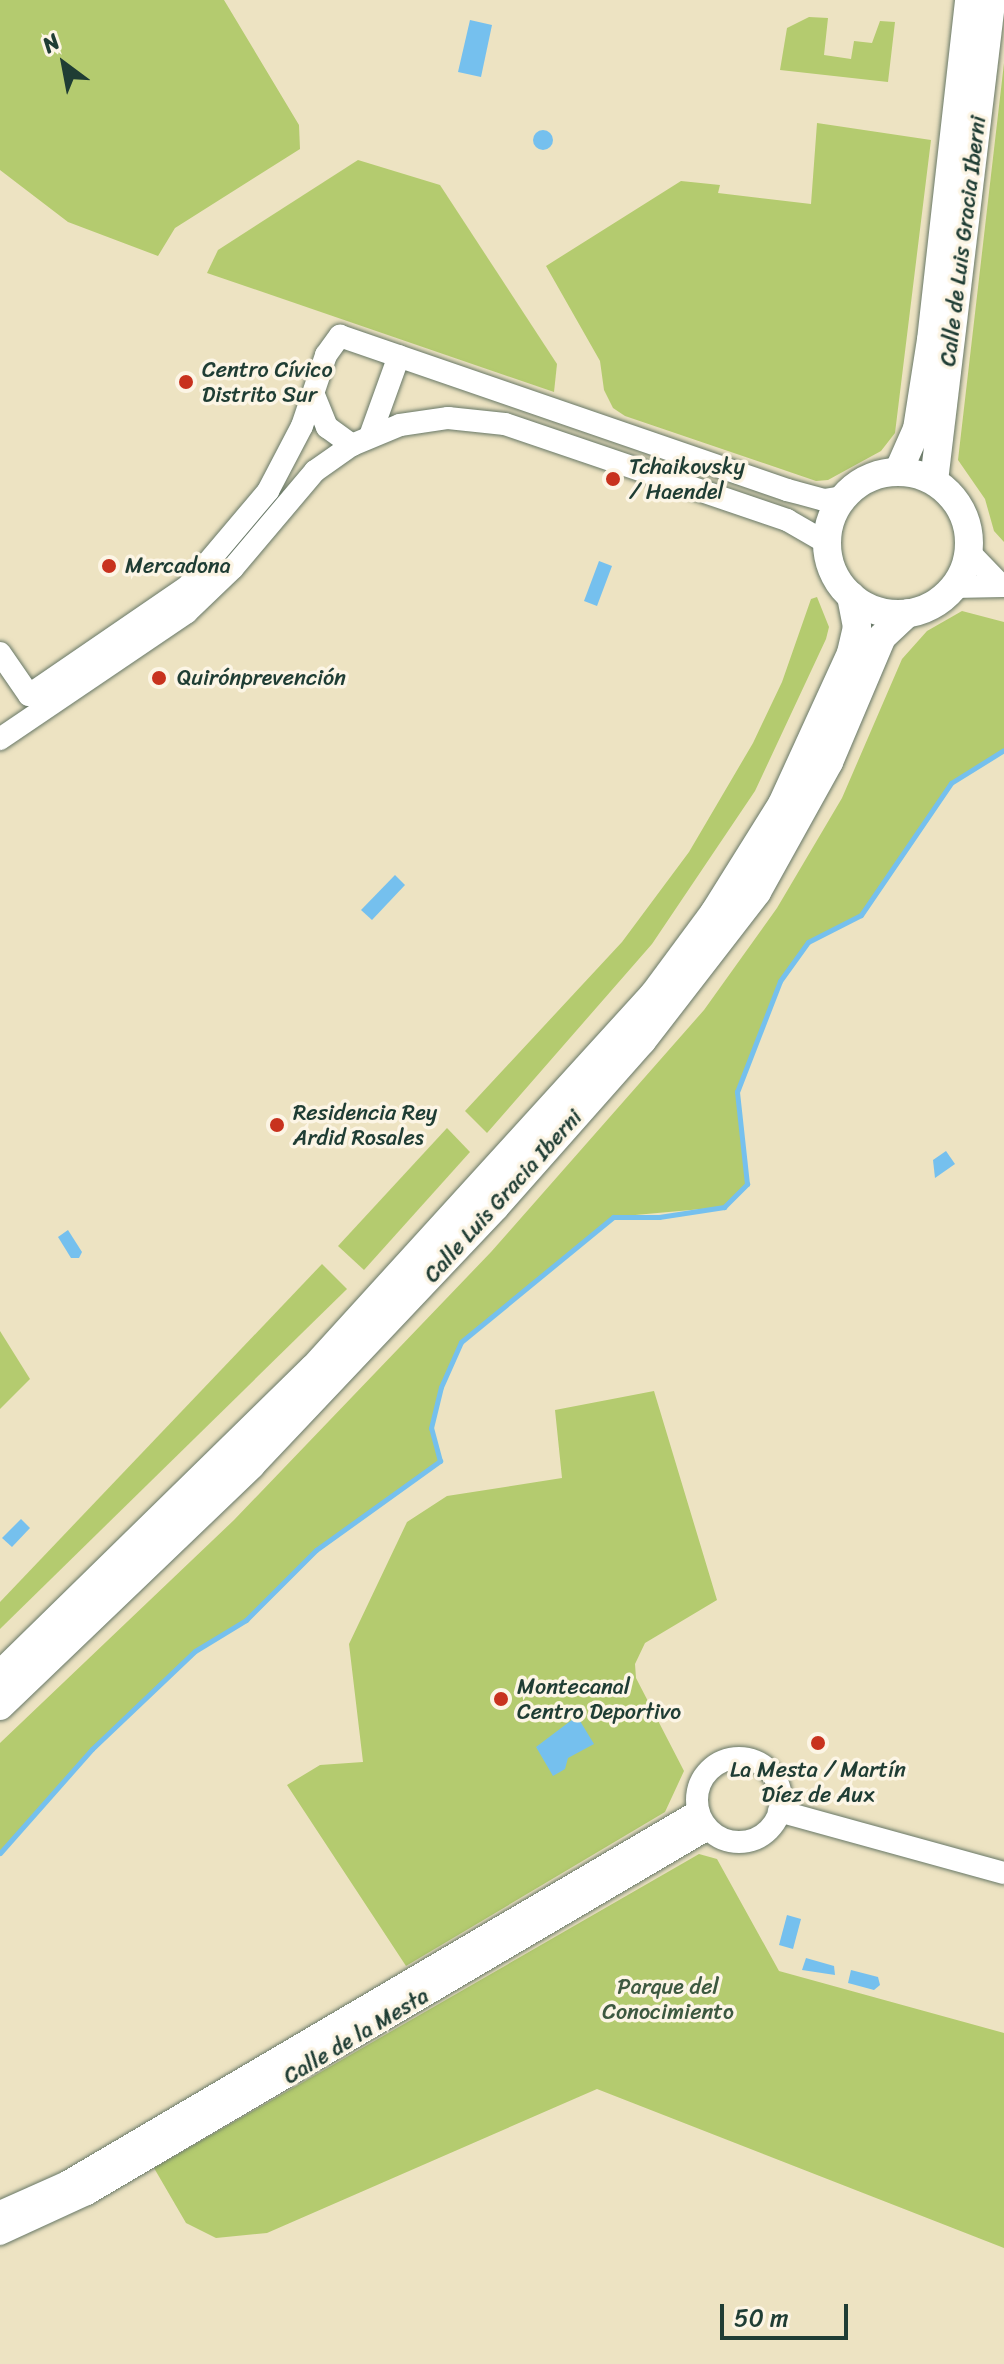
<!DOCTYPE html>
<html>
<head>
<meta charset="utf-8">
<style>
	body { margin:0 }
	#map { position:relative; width:1004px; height:2364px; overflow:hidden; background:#ede3c2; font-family:Sriracha,sans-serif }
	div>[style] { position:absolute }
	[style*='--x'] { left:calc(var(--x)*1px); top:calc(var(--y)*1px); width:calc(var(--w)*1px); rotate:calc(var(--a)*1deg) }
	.green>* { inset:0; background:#b4cb6f }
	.water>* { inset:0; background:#75c0ee }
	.round { border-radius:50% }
	.stream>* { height:5px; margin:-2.5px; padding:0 2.5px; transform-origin:2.5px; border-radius:2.5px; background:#75c0ee }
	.roads { filter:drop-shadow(0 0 2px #677766) drop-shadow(0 0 2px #677766) }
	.minor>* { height:22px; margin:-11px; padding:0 11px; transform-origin:11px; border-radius:11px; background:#fff }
	.minor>.ring { margin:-11px; padding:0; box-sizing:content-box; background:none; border:22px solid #fff; border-radius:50% }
	.major>* { height:28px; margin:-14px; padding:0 14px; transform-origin:14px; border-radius:14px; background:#fff }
	.major>.ring { margin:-14px; padding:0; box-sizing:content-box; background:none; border:28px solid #fff; border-radius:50% }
	.dots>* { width:22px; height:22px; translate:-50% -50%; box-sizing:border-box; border:4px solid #fcf5e5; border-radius:50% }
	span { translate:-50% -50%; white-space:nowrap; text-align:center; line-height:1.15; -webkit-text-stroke:7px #fcf5e5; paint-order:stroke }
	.street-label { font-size:22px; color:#1f3d34 }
	.poi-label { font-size:22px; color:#1f3d34 }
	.left { translate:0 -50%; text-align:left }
	.park-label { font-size:22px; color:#3d5940 }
	.north { position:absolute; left:24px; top:24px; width:80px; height:80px; -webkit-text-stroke:6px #fcf5e5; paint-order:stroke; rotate:328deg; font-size:22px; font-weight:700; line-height:32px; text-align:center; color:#1f3d34 }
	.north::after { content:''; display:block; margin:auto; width:28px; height:36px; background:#1f3d34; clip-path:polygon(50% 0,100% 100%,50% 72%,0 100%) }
	.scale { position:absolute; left:720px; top:2304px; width:128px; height:36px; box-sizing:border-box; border:4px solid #1f3d34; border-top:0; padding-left:10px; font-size:24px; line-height:28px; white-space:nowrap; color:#1f3d34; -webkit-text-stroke:6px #fcf5e5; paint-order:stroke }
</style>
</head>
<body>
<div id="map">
	<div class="green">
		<div style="clip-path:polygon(0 0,224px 0,299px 125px,300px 149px,175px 228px,158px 256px,68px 222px,0 170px)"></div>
		<div style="clip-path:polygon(809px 17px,828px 18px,824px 55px,851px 59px,854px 41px,872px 43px,880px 21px,895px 22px,888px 82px,780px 70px,787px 28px)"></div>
		<div style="clip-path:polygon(1004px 63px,1004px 542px,994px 531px,985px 499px,958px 460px)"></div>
		<div style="clip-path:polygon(817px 123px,931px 140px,895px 433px,881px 451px,828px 480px,816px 481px,625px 416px,613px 408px,604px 390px,600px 361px,546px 266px,681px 181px,720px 185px,718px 193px,811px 204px)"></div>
		<div style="clip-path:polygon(358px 160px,440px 185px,557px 364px,554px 392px,207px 273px,218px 250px)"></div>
		<div style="clip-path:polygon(817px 597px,829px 627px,826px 639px,755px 791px,652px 944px,487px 1133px,465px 1111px,622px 942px,689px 852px,753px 743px,782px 682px,811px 599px)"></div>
		<div style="clip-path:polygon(962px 611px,1004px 622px,1004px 750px,951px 783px,861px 915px,808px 942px,780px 981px,737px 1092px,747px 1184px,724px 1207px,613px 1217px,461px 1342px,441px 1387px,431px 1428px,440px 1461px,316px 1550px,246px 1620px,195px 1651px,92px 1749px,0 1853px,0 1743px,234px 1520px,491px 1252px,704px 1010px,777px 908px,842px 798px,902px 659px,927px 631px)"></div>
		<div style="clip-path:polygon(447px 1128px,470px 1152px,364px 1270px,338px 1246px)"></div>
		<div style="clip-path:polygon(322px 1264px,347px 1289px,0 1629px,0 1602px)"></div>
		<div style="clip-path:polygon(0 1331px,30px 1379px,0 1409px)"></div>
		<div style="clip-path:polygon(654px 1391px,717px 1600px,645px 1643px,635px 1664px,636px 1678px,684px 1771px,665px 1812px,406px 1966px,287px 1785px,320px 1765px,363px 1762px,349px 1644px,407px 1522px,447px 1496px,562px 1478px,555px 1410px)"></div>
		<div style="clip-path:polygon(699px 1854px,717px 1859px,779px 1971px,1004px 2033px,1004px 2248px,597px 2089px,267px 2233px,216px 2238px,186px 2223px,154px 2168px)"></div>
	</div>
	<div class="water">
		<div style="clip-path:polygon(470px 20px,492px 25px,481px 77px,458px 72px)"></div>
		<div class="round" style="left:533px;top:130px;width:20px;height:20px"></div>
		<div style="clip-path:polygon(599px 561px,612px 566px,597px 606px,584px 601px)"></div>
		<div style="clip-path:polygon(395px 875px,405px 885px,372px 920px,361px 910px)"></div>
		<div style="clip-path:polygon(946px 1151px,955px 1164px,935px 1178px,933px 1160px)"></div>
		<div style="clip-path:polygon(68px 1230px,82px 1252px,79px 1258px,71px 1258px,58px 1237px)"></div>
		<div style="clip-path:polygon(21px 1519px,30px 1528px,12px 1547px,2px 1538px)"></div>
		<div style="clip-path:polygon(577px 1716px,594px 1744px,568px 1758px,565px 1769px,553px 1776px,536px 1747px)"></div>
		<div style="clip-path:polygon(787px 1915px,801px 1919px,793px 1949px,779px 1945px)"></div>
		<div style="clip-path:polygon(806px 1958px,834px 1966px,835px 1975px,802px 1970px)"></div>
		<div style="clip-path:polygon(851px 1970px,878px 1977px,880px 1985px,874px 1990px,848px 1983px)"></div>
	</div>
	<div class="stream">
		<div style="--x:0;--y:1853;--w:139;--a:-48.5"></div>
		<div style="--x:92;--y:1749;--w:142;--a:-43.6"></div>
		<div style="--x:195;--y:1651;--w:60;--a:-31.3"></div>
		<div style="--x:246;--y:1620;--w:99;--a:-45"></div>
		<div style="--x:316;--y:1550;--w:153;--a:-35.7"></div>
		<div style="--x:440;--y:1461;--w:34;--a:-105"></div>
		<div style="--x:431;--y:1428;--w:42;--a:-76.3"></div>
		<div style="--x:441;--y:1387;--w:49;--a:-66"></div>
		<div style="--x:461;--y:1342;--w:197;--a:-39.4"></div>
		<div style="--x:613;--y:1217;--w:46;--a:0"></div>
		<div style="--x:659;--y:1217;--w:66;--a:-8.7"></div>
		<div style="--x:724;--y:1207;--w:33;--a:-45"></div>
		<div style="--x:747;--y:1184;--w:93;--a:-96.2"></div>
		<div style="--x:737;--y:1092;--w:119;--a:-68.8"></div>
		<div style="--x:780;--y:981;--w:48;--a:-54.3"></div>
		<div style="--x:808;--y:942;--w:59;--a:-27"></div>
		<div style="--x:861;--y:915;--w:160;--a:-55.7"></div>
		<div style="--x:951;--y:783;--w:62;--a:-31.9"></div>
	</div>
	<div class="roads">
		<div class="minor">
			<div style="--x:314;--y:395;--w:35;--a:68"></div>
			<div style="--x:327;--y:427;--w:31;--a:36"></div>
			<div style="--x:370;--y:436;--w:85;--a:-70.1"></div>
			<div style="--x:969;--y:552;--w:46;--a:45.9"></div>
			<div style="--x:953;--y:587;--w:51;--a:-1.1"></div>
			<div style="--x:0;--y:653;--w:51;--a:55.4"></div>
			<div style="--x:29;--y:695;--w:191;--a:-34.4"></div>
			<div style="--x:187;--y:587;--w:126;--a:-49.8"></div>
			<div style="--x:268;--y:491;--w:73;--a:-62.4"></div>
			<div style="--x:302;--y:426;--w:75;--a:-71.3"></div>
			<div style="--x:326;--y:355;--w:24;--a:-54"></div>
			<div style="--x:340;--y:336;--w:473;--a:19"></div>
			<div style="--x:787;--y:490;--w:38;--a:15"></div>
			<div style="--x:824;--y:500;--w:20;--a:-9"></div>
			<div style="--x:0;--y:739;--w:225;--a:-34.1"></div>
			<div style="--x:186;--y:613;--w:65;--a:-43.8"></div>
			<div style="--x:233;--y:568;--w:127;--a:-49.8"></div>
			<div style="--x:315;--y:471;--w:45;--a:-35.1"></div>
			<div style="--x:352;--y:445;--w:52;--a:-22.6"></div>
			<div style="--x:400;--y:425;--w:49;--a:-8.3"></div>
			<div style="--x:448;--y:418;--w:57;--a:6"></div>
			<div style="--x:505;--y:424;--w:298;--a:18.8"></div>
			<div style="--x:787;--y:520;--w:46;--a:29.9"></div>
			<div class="ring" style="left:697px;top:1758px;width:62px;height:62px"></div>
			<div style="--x:779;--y:1811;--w:233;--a:15.4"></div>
			<div style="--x:0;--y:2212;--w:73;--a:-24.1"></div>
			<div style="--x:67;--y:2182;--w:732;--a:-30.45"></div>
			<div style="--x:0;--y:2234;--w:96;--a:-24.7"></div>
			<div style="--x:87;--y:2194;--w:720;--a:-30.45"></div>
		</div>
		<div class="major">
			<div style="--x:898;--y:472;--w:47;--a:-66.2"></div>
			<div style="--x:917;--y:429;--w:90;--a:-81.1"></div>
			<div style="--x:931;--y:340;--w:342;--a:-83.6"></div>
			<div class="ring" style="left:827px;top:472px;width:114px;height:114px"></div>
			<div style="--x:934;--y:481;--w:484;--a:-83.2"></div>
			<div style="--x:0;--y:1675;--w:438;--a:-44.4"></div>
			<div style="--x:313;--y:1369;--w:507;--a:-47.72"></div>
			<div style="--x:654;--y:994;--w:101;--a:-53.5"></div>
			<div style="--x:714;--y:913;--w:128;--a:-58"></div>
			<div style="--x:782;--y:804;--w:166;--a:-65.4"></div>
			<div style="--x:851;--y:653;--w:27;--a:-77"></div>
			<div style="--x:857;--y:627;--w:32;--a:-101"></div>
			<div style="--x:0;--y:1706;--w:348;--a:-43.8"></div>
			<div style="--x:251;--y:1465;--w:355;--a:-46.6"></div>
			<div style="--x:495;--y:1207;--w:222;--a:-48.5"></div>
			<div style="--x:642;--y:1041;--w:188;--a:-52.3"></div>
			<div style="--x:757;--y:892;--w:149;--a:-61"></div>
			<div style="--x:829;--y:762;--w:136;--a:-67"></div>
			<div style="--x:882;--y:637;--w:35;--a:-43"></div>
		</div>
	</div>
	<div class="dots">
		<div style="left:186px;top:382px;background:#c8321e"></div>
		<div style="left:613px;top:479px;background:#c8321e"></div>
		<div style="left:109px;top:566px;background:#c8321e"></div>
		<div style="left:159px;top:678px;background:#c8321e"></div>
		<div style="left:277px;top:1125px;background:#c8321e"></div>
		<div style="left:501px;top:1699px;background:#c8321e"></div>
		<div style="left:818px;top:1743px;background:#c8321e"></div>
	</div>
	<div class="street-label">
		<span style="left:963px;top:241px;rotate:-83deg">Calle de Luis Gracia Iberni</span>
		<span style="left:503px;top:1196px;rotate:-48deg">Calle Luis Gracia Iberni</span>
		<span style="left:356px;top:2036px;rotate:-31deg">Calle de la Mesta</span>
	</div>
	<div class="poi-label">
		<span class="left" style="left:202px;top:382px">Centro Cívico<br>Distrito Sur</span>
		<span class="left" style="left:629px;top:479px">Tchaikovsky<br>/ Haendel</span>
		<span class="left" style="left:125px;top:566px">Mercadona</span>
		<span class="left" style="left:177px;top:678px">Quirónprevención</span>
		<span class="left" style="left:293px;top:1125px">Residencia Rey<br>Ardid Rosales</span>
		<span class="left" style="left:517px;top:1699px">Montecanal<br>Centro Deportivo</span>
		<span style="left:818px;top:1782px">La Mesta / Martín<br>Díez de Aux</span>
	</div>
	<div class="park-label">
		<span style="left:668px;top:1999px">Parque del<br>Conocimiento</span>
	</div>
	<div class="north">N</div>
	<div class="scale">50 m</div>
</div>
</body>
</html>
